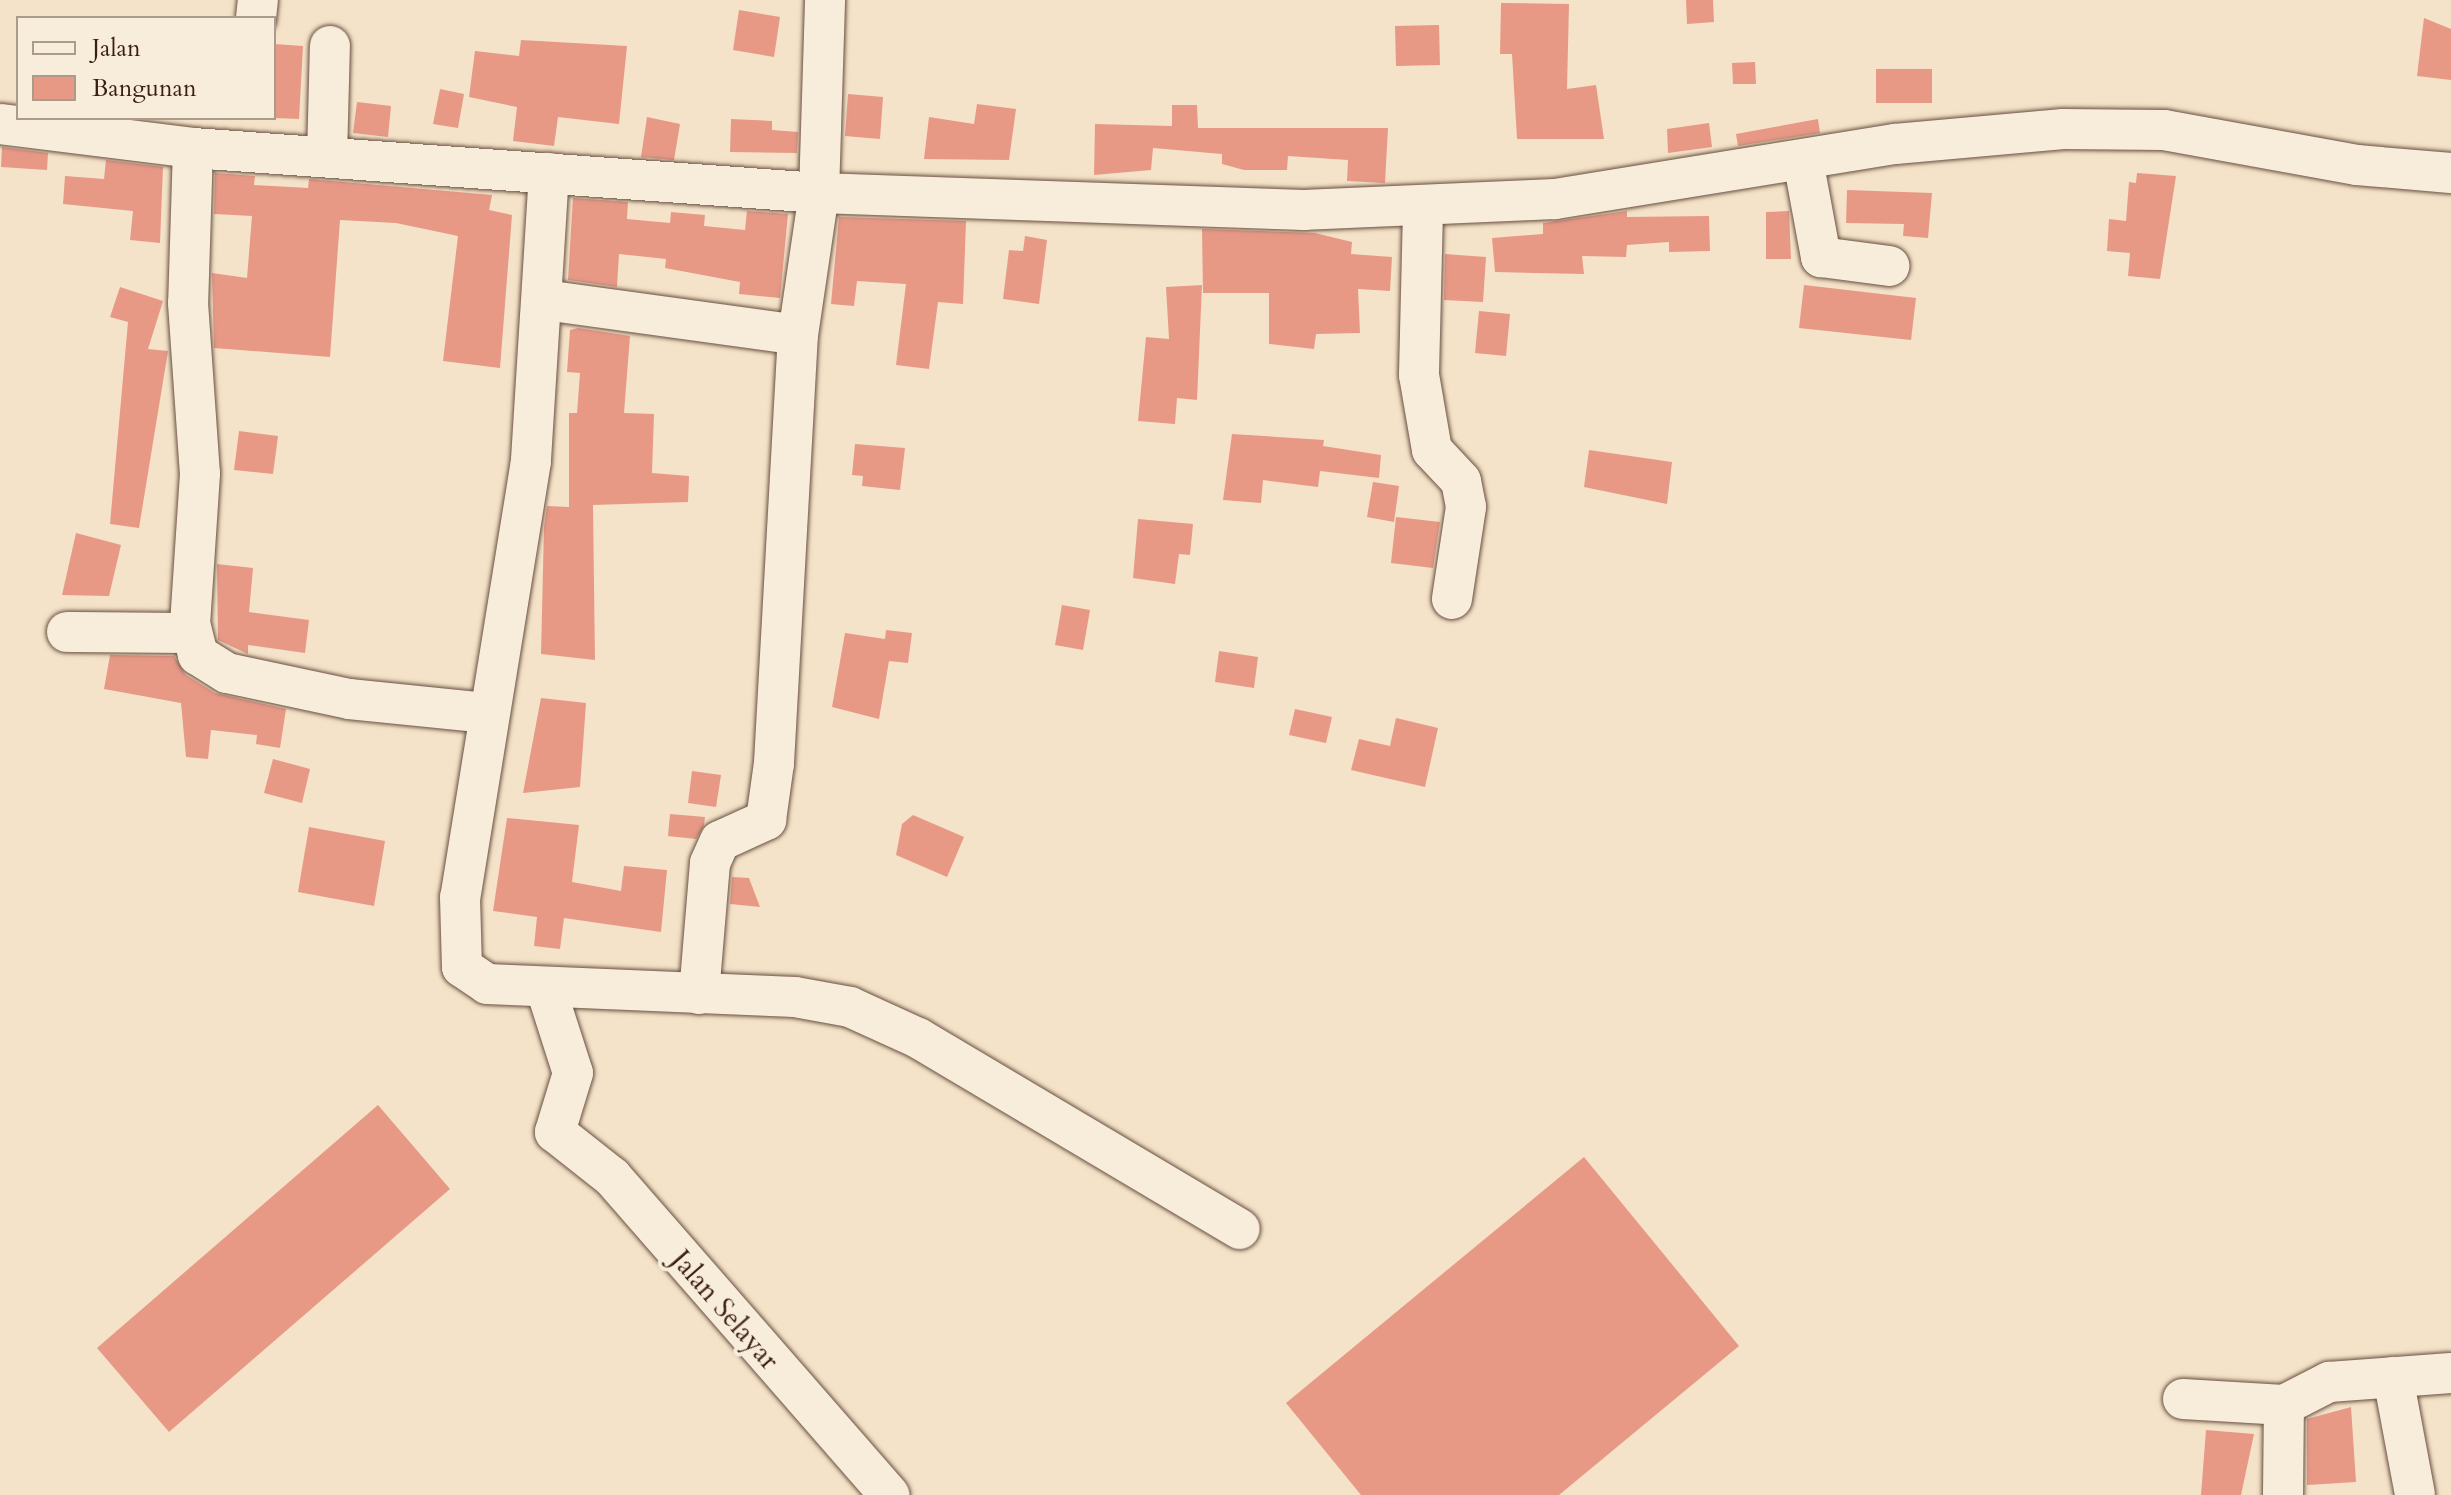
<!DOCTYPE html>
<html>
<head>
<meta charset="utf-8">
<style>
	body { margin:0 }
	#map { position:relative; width:2451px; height:1495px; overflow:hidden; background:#f4e3c8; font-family:Cardo,serif }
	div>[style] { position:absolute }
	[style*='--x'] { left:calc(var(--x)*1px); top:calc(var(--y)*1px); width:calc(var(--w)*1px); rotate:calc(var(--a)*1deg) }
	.building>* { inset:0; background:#e79986 }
	.roads { filter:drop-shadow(0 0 2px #684f40) drop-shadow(0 0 2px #684f40) }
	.minor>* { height:40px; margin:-20px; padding:0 20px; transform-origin:20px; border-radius:20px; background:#f8eddb }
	span { translate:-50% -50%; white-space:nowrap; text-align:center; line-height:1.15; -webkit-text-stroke:8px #f8eddb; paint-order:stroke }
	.street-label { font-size:28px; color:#3a1e12 }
	.legend { position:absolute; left:16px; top:16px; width:260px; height:104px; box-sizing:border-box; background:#f8eddb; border:2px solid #ac9a8b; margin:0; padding:10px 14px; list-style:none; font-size:24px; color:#3a1e12 }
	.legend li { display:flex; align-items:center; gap:16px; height:40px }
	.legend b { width:40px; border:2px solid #ac9a8b }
</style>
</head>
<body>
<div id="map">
	<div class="building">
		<div style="clip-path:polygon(1686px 0,1713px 0,1714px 22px,1687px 24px)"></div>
		<div style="clip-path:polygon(1501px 3px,1569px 4px,1567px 89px,1596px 85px,1604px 139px,1517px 139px,1512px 54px,1500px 54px)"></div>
		<div style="clip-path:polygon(739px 10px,780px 17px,774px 57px,733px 50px)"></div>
		<div style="clip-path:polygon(2424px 18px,2451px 29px,2451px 80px,2417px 76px)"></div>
		<div style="clip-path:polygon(1439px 25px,1440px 65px,1396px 66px,1395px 26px)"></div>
		<div style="clip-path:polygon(521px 40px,627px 46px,619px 124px,558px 117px,554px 146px,513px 141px,517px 107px,469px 97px,475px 51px,519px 56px)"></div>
		<div style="clip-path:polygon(274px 44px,303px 46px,299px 119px,274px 118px)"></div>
		<div style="clip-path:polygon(1755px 62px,1756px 84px,1733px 84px,1732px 63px)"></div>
		<div style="clip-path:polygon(1876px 69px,1932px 69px,1932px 103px,1876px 103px)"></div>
		<div style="clip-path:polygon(440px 89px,464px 94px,458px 128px,433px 124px)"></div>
		<div style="clip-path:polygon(848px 94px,883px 97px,880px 139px,845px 136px)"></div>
		<div style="clip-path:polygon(357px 102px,391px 106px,388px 137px,353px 133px)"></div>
		<div style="clip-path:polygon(977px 104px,1016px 109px,1009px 160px,924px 159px,929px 117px,974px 124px)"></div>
		<div style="clip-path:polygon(1172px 105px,1197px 105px,1198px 128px,1388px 128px,1385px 183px,1347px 181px,1348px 160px,1288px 156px,1287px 170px,1244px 170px,1222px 164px,1222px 154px,1153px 148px,1151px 170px,1094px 175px,1095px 124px,1172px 126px)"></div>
		<div style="clip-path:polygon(647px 117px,680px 124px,674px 160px,641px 157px)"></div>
		<div style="clip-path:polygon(731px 119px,772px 121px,772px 130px,798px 132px,797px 153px,730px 152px)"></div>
		<div style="clip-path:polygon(1818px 119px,1820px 133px,1738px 146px,1736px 134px)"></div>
		<div style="clip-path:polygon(1709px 123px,1712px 147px,1668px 153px,1667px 129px)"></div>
		<div style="clip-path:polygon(2px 147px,48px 153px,47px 170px,1px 167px)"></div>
		<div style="clip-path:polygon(106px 160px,163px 167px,160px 243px,130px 240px,133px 211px,63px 204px,65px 176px,104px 179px)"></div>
		<div style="clip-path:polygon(215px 173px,255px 176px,254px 185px,308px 188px,309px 179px,492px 195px,489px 210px,512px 215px,500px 368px,443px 361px,458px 236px,396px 223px,340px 220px,330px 357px,214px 348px,212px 273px,247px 278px,252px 216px,214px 214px)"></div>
		<div style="clip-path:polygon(2137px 173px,2176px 176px,2160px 279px,2128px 276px,2130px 253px,2107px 251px,2109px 219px,2126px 221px,2129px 182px,2136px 183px)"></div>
		<div style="clip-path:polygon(1847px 190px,1932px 193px,1928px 238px,1903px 236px,1904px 224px,1846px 223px)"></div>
		<div style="clip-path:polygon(573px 198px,628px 202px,627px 219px,670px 223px,671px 212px,705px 215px,704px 226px,745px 230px,747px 211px,788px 214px,780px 298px,739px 294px,740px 282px,665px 268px,666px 259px,619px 254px,617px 287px,568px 280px)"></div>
		<div style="clip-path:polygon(1627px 211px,1627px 217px,1709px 216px,1710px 251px,1669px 252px,1669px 242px,1627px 245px,1626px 257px,1582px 256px,1584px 274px,1495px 272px,1492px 238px,1543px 234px,1543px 223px)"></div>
		<div style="clip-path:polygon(1789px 211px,1791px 259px,1766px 259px,1766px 212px)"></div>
		<div style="clip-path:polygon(839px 217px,966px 221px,963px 304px,938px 302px,929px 369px,896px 365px,906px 284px,857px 281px,854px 306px,831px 304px)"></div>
		<div style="clip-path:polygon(1202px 229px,1315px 233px,1352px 242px,1351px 254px,1392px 257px,1390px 291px,1358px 289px,1360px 333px,1316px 334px,1314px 349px,1269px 344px,1269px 293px,1203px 293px)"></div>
		<div style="clip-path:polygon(1025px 236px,1047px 240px,1039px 304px,1003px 299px,1009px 250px,1023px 251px)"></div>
		<div style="clip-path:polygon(1445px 254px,1486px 257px,1483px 302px,1444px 300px)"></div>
		<div style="clip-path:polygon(1202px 285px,1197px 400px,1177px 398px,1175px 424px,1138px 421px,1146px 337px,1169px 339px,1166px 287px)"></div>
		<div style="clip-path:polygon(1804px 285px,1916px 298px,1911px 340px,1799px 328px)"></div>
		<div style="clip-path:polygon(120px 287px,163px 301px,148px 349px,168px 351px,139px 528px,110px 524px,128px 322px,110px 317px)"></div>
		<div style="clip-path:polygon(1479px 311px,1510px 314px,1506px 356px,1475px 353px)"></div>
		<div style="clip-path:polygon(578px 328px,630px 336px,624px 413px,654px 414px,652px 473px,689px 476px,688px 502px,593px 505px,595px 660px,541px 654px,544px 527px,547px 506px,569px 507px,569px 413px,577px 413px,580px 373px,567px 372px,570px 330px)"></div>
		<div style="clip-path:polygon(239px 431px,278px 436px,273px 474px,234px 470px)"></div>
		<div style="clip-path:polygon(1232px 434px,1324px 440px,1323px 446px,1381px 455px,1379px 478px,1320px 471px,1318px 487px,1263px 480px,1261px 503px,1223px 500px)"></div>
		<div style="clip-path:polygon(855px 444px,905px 448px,900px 490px,862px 486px,863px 476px,852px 475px)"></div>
		<div style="clip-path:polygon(1589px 450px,1672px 462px,1667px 504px,1584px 487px)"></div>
		<div style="clip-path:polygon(1373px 482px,1399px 486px,1394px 522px,1367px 517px)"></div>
		<div style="clip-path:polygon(1396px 517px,1440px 522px,1433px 568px,1391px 563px)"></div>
		<div style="clip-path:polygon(1138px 519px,1193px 524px,1190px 555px,1179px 554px,1175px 584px,1133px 578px)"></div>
		<div style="clip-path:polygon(76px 533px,121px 545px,109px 596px,62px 595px)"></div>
		<div style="clip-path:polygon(217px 564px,253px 568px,249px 612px,309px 620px,305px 653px,248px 645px,248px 654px,218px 640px)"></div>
		<div style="clip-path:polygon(1062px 605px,1090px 610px,1083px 650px,1055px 645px)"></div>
		<div style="clip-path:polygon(886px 630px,912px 633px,908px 663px,889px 661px,879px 719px,832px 707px,845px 633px,885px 639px)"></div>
		<div style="clip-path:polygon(1219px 651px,1258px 657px,1254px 688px,1215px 682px)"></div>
		<div style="clip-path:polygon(110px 655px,174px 656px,186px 675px,215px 693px,286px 709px,280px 748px,256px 744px,257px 735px,211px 730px,208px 759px,186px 757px,181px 703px,104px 689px)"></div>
		<div style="clip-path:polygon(541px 698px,586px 703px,580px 787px,523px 793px)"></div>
		<div style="clip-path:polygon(1295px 709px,1332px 717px,1326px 743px,1289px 735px)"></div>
		<div style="clip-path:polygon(1396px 718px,1438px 728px,1425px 787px,1351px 770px,1359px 739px,1390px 746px)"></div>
		<div style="clip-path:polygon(273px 759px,310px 769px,302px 803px,264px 793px)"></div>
		<div style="clip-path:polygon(692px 771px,721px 775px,716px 807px,688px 803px)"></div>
		<div style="clip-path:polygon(670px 814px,705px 817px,704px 826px,696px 839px,668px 836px)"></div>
		<div style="clip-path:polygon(913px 815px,964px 837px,947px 877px,896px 855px,902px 824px)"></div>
		<div style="clip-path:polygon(507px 818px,579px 825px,572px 882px,621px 891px,624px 866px,667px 870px,661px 932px,564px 918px,560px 949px,534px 946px,537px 917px,493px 911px)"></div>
		<div style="clip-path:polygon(309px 827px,385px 841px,374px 906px,298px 892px)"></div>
		<div style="clip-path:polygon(732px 877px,749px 878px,760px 907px,730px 904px)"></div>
		<div style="clip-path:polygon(378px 1105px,450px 1189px,169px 1432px,97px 1348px)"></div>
		<div style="clip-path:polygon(1584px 1157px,1739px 1346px,1559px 1495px,1361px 1495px,1286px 1403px)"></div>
		<div style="clip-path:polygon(2351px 1407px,2356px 1482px,2307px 1485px,2307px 1419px)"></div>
		<div style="clip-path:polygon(2206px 1430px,2254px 1434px,2241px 1495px,2201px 1495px)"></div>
	</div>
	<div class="roads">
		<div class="minor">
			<div style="--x:256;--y:18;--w:18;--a:-84"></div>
			<div style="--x:0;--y:124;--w:194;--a:7.1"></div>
			<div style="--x:193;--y:148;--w:628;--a:4.11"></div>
			<div style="--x:819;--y:193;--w:485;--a:2"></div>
			<div style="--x:1304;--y:210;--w:251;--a:-2.5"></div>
			<div style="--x:1555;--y:199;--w:344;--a:-9.2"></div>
			<div style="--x:1895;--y:144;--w:169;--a:-5.1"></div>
			<div style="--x:2063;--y:129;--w:101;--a:0.6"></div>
			<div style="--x:2164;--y:130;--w:196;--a:10.3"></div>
			<div style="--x:2357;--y:165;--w:94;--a:4.9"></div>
			<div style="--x:193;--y:148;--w:155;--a:91.8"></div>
			<div style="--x:188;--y:303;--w:171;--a:86"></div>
			<div style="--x:200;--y:474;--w:149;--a:93.8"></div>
			<div style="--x:190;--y:623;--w:33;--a:76"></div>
			<div style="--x:198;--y:655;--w:34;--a:32"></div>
			<div style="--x:227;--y:673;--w:125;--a:12"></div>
			<div style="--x:349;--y:699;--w:140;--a:5.8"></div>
			<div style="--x:327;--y:157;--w:111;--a:-88.5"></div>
			<div style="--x:1803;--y:160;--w:99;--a:79.5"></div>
			<div style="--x:1821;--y:257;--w:69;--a:7.5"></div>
			<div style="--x:549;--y:173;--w:289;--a:93.6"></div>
			<div style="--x:531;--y:461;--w:442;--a:99.2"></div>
			<div style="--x:460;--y:897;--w:70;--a:88.4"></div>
			<div style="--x:462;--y:967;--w:30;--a:34"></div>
			<div style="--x:487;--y:984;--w:308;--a:2.4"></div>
			<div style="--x:795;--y:997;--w:56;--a:10.3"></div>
			<div style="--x:850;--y:1007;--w:75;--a:24.5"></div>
			<div style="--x:918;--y:1038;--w:374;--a:30.7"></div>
			<div style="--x:1423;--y:210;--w:165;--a:91.4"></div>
			<div style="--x:1419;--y:375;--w:76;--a:80.2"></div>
			<div style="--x:1432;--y:450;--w:42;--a:46.9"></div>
			<div style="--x:1461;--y:481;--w:26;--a:79"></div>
			<div style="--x:1466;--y:507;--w:93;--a:98.7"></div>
			<div style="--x:544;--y:300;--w:256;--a:7.8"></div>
			<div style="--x:67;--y:632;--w:125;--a:0.5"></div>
			<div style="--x:546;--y:989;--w:88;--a:72.2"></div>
			<div style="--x:573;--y:1073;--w:62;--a:107"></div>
			<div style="--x:555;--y:1132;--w:73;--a:38.3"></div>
			<div style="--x:612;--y:1177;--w:422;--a:48.9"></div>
			<div style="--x:699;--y:994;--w:131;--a:-85.2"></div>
			<div style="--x:710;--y:863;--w:24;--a:-66"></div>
			<div style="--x:720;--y:841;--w:51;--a:-24.5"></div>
			<div style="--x:766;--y:820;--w:58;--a:-82"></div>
			<div style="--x:774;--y:763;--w:429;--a:-86.8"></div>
			<div style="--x:798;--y:335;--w:144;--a:-81.6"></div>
			<div style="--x:819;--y:193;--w:193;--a:-88.2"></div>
			<div style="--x:2393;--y:1377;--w:120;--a:79.4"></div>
			<div style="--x:2183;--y:1399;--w:101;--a:3.4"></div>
			<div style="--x:2284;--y:1405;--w:51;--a:-27.1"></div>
			<div style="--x:2329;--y:1382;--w:122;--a:-4.2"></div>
			<div style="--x:2283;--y:1495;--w:90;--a:-89.4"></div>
		</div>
	</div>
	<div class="street-label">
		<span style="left:725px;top:1310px;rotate:49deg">Jalan Selayar</span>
	</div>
	<ul class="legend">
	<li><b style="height:10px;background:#f8eddb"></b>Jalan</li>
	<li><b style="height:22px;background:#e79986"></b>Bangunan</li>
	</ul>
</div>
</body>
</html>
